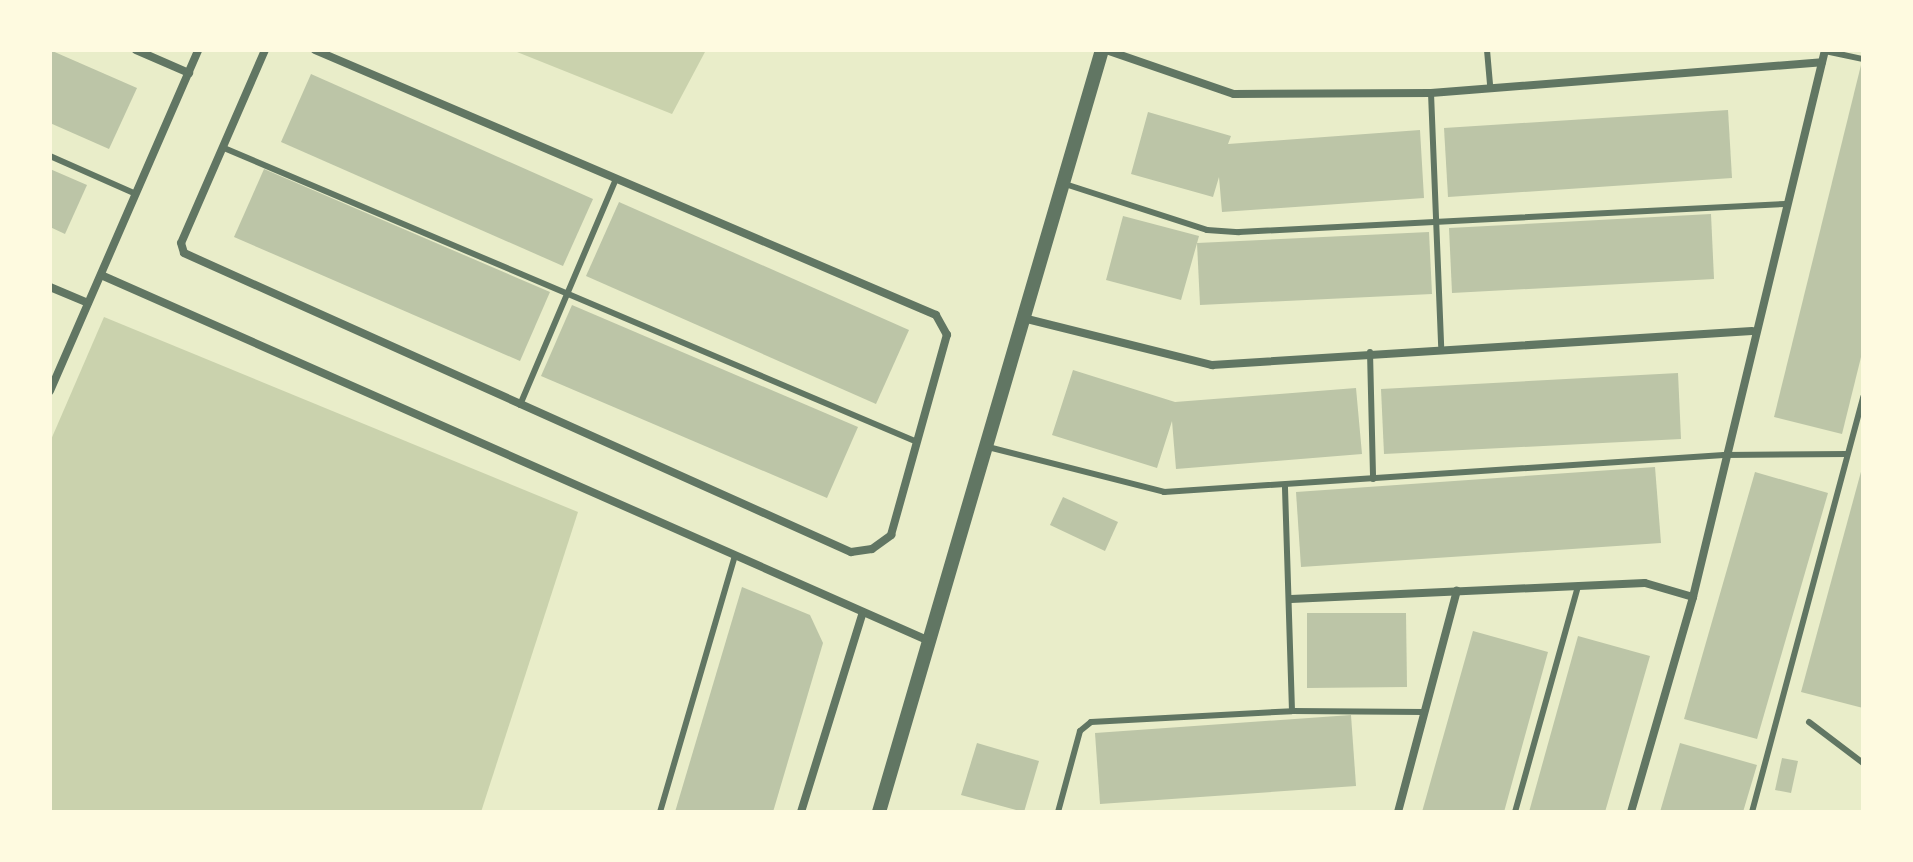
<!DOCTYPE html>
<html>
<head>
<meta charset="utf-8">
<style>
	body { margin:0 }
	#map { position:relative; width:1913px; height:862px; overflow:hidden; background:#e9edc9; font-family:Quicksand,sans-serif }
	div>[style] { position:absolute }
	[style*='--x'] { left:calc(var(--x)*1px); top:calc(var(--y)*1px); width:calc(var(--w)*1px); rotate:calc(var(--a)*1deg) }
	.green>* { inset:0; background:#cad2ad }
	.building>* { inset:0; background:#bcc5a7 }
	.service>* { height:6px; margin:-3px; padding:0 3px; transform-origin:3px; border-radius:3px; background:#617663 }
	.minor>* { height:8px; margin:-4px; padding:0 4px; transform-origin:4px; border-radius:4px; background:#617663 }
	.tertiary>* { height:14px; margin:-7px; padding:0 7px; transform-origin:7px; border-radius:7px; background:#617663 }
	span { translate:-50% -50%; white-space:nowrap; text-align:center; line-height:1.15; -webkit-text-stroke:7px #fefae0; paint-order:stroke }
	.frame { position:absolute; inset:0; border:52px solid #fefae0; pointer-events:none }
</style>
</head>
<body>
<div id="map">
	<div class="green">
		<div style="clip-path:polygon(512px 50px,706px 50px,672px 114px)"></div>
		<div style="clip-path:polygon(104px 317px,578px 512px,481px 812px,50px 812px,50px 442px)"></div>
	</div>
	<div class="building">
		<div style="clip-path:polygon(50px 50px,137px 88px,109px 149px,50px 123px)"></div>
		<div style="clip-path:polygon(1862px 61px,1863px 349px,1842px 434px,1774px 417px)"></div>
		<div style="clip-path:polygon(311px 74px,593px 199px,563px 266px,281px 142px)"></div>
		<div style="clip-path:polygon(1728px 110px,1732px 178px,1448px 197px,1444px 128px)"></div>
		<div style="clip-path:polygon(1148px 112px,1231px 136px,1228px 144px,1420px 130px,1424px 198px,1222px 212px,1219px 177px,1213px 197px,1131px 174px)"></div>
		<div style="clip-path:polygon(50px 169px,87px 185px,65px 234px,50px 227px)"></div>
		<div style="clip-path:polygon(264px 169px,550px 292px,520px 361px,234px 237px)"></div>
		<div style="clip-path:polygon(619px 202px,909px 330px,876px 404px,586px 276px)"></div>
		<div style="clip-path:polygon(1711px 214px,1714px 279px,1452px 293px,1449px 228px)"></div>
		<div style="clip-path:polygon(1123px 216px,1199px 236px,1181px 300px,1106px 280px)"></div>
		<div style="clip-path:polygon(1429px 232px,1432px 294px,1200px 305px,1197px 243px)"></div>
		<div style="clip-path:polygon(572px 305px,858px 427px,827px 498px,541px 376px)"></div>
		<div style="clip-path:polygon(1073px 370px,1175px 402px,1356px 388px,1362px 454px,1176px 469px,1172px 421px,1157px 468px,1052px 435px)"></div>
		<div style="clip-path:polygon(1678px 373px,1681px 439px,1384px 454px,1381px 389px)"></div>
		<div style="clip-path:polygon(1655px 467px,1661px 543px,1301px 567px,1296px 492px)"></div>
		<div style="clip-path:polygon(1862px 468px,1863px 468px,1863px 708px,1801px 692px)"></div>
		<div style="clip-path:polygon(1755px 472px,1828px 493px,1757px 739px,1684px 719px)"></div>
		<div style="clip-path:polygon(1063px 497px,1118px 522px,1105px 551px,1050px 525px)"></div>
		<div style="clip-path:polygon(742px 587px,810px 615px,823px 643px,773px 812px,675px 812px)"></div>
		<div style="clip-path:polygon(1307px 613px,1406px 613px,1407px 687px,1307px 688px)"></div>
		<div style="clip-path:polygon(1473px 631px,1548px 652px,1504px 812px,1422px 812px)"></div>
		<div style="clip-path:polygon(1578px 636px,1650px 656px,1605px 812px,1529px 812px)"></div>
		<div style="clip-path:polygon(1351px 715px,1356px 786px,1100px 804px,1095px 733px)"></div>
		<div style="clip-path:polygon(977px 743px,1039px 761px,1024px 812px,961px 795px)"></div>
		<div style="clip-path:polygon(1680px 743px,1757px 765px,1743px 812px,1660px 812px)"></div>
		<div style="clip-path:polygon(1782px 758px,1798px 761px,1791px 793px,1775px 790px)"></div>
	</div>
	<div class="service">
		<div style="--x:1487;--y:50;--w:38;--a:85"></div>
		<div style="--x:1825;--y:51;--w:39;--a:12"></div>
		<div style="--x:1431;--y:93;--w:253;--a:87.7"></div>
		<div style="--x:224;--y:148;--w:753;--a:22.99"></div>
		<div style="--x:50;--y:156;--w:94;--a:23.8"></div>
		<div style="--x:1065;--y:184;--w:149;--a:17.9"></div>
		<div style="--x:1207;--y:230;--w:32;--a:4"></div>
		<div style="--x:1239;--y:232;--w:547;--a:-2.94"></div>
		<div style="--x:1370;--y:352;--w:127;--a:88.6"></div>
		<div style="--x:520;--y:405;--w:246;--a:-67"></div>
		<div style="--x:988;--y:447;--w:182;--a:14.3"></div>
		<div style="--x:1164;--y:492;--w:561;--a:-3.78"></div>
		<div style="--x:1724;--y:455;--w:123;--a:-0.5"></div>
		<div style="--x:1292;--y:711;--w:132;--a:0.4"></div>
		<div style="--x:1809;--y:722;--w:68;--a:37.2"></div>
		<div style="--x:660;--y:812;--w:267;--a:-73.7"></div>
		<div style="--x:1058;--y:812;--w:84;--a:-74.8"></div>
		<div style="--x:1080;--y:731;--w:14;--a:-39"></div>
		<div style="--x:1091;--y:722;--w:201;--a:-3.1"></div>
		<div style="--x:1292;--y:711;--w:224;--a:-91.8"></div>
		<div style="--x:1515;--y:812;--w:235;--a:-74.4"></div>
		<div style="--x:1752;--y:812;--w:430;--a:-75"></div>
	</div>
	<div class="minor">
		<div style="--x:136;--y:50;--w:58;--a:23.5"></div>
		<div style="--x:265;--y:50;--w:210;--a:113.5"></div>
		<div style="--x:181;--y:243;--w:10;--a:73"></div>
		<div style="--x:184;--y:253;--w:731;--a:24.15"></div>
		<div style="--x:851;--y:552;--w:21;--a:-8"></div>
		<div style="--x:872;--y:549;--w:24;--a:-36"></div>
		<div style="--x:891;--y:535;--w:208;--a:-74.4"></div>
		<div style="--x:947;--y:335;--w:23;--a:-119"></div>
		<div style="--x:936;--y:315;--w:675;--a:-156.89"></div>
		<div style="--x:1106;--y:50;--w:135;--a:19"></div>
		<div style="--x:1234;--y:94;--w:197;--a:-0.3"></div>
		<div style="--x:1431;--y:93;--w:392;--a:-4.5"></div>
		<div style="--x:101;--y:275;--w:903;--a:23.84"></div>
		<div style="--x:50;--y:287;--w:41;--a:22.8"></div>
		<div style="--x:1023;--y:318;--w:195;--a:14"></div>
		<div style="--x:1212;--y:365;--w:541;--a:-3.6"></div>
		<div style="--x:50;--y:391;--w:372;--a:-66.5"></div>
		<div style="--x:1291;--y:599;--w:354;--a:-2.6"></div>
		<div style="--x:1645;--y:583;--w:50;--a:16.3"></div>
		<div style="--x:801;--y:812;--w:209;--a:-72.8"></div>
		<div style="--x:1398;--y:812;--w:229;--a:-75.1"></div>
		<div style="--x:1631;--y:812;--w:224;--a:-73.9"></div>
		<div style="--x:1693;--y:597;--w:563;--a:-76.43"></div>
	</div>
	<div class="tertiary">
		<div style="--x:879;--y:812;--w:794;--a:-73.69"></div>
	</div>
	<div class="frame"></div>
</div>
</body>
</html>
